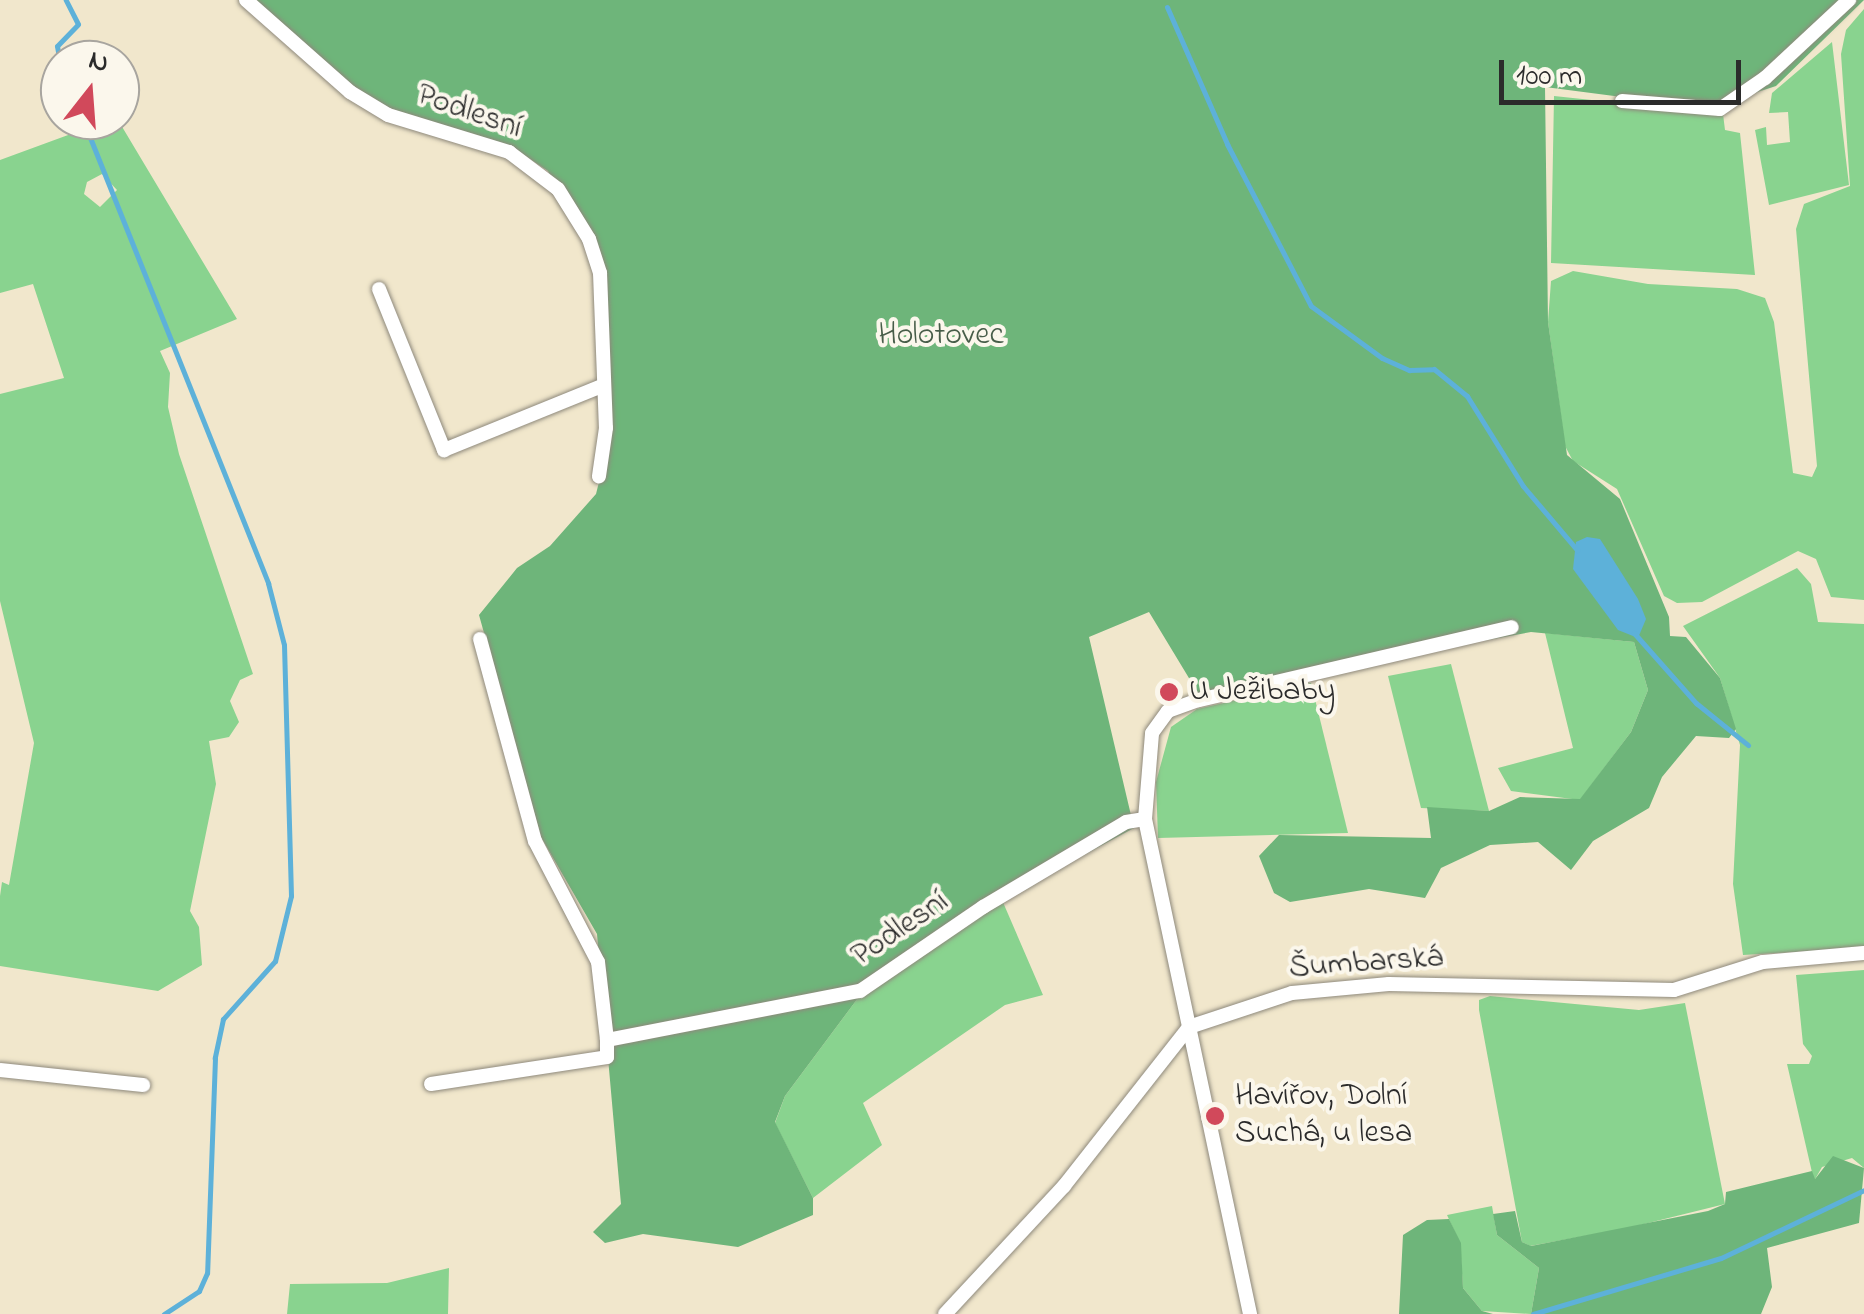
<!DOCTYPE html>
<html>
<head>
<meta charset="utf-8">
<style>
	body { margin:0 }
	#map { position:relative; width:1864px; height:1314px; overflow:hidden; background:#f1e7cc; font-family:"Indie Flower",sans-serif }
	div>[style] { position:absolute }
	[style*='--x'] { left:calc(var(--x)*1px); top:calc(var(--y)*1px); width:calc(var(--w)*1px); rotate:calc(var(--a)*1deg) }
	.green>* { inset:0; background:#89d38f }
	.forest>* { inset:0; background:#6eb57a }
	.water>* { inset:0; background:#5db1d9 }
	.stream>* { height:5px; margin:-2.5px; padding:0 2.5px; transform-origin:2.5px; border-radius:2.5px; background:#5db1d9 }
	.roads { filter:drop-shadow(0 0 2px #8e897c) drop-shadow(0 0 2px #8e897c) }
	.minor>* { height:14px; margin:-7px; padding:0 7px; transform-origin:7px; border-radius:7px; background:#fff }
	.dots>* { width:28px; height:28px; translate:-50% -50%; box-sizing:border-box; border:5px solid #fbf7ec; border-radius:50% }
	span { translate:-50% -50%; white-space:nowrap; text-align:center; line-height:1.15; -webkit-text-stroke:8px #fbf7ec; paint-order:stroke }
	.street-label { font-size:32px; color:#2b2b2b }
	.park-label { font-size:32px; color:#475d49 }
	.poi-label { font-size:32px; color:#2b2b2b }
	.left { translate:0 -50%; text-align:left }
	.north { position:absolute; left:40px; top:40px; width:100px; height:100px; box-sizing:border-box; background:#fbf7ec; border:2px solid #a8a59f; border-radius:50%; rotate:17deg; font-size:28px; font-weight:700; line-height:40px; text-align:center; color:#2b2b2b }
	.north::after { content:''; display:block; margin:auto; width:35px; height:45px; background:#d1495b; clip-path:polygon(50% 0,100% 100%,50% 72%,0 100%) }
	.scale { position:absolute; left:1499px; top:60px; width:242px; height:45px; box-sizing:border-box; border:5px solid #2b2b2b; border-top:0; padding-left:12px; font-size:30px; line-height:35px; white-space:nowrap; color:#2b2b2b; -webkit-text-stroke:8px #fbf7ec; paint-order:stroke }
</style>
</head>
<body>
<div id="map">
	<div class="green">
		<div style="clip-path:polygon(1864px 9px,1864px 600px,1831px 597px,1816px 559px,1798px 551px,1702px 602px,1677px 603px,1664px 596px,1617px 489px,1573px 461px,1565px 446px,1548px 322px,1551px 281px,1573px 271px,1648px 284px,1737px 289px,1765px 298px,1774px 322px,1793px 473px,1812px 477px,1817px 466px,1796px 229px,1804px 204px,1850px 186px,1841px 54px,1846px 30px)"></div>
		<div style="clip-path:polygon(1832px 42px,1849px 185px,1769px 205px,1755px 130px,1766px 127px,1767px 145px,1790px 142px,1788px 112px,1769px 113px,1772px 93px)"></div>
		<div style="clip-path:polygon(1554px 96px,1723px 114px,1725px 130px,1740px 133px,1755px 275px,1551px 263px)"></div>
		<div style="clip-path:polygon(evenodd,109px 120px,118px 120px,237px 319px,160px 351px,170px 373px,168px 407px,179px 454px,253px 674px,240px 680px,230px 701px,239px 722px,229px 737px,209px 741px,216px 784px,190px 911px,199px 927px,202px 965px,158px 991px,0 966px,0 896px,2px 882px,9px 885px,34px 743px,0 601px,0 394px,64px 378px,33px 284px,0 293px,0 160px,109px 120px,102px 174px,117px 190px,100px 207px,84px 194px,87px 182px,102px 174px)"></div>
		<div style="clip-path:polygon(1797px 568px,1811px 584px,1818px 622px,1864px 624px,1864px 948px,1743px 955px,1733px 884px,1740px 745px,1720px 678px,1683px 626px)"></div>
		<div style="clip-path:polygon(1545px 633px,1634px 642px,1648px 690px,1631px 732px,1580px 800px,1511px 791px,1498px 768px,1573px 748px)"></div>
		<div style="clip-path:polygon(1451px 664px,1489px 811px,1421px 808px,1388px 676px)"></div>
		<div style="clip-path:polygon(1311px 683px,1348px 833px,1158px 838px,1156px 782px,1171px 727px,1197px 709px)"></div>
		<div style="clip-path:polygon(1002px 900px,1043px 995px,1005px 1005px,863px 1103px,882px 1145px,813px 1198px,775px 1123px,785px 1096px,861px 994px)"></div>
		<div style="clip-path:polygon(1864px 970px,1864px 1168px,1852px 1158px,1822px 1167px,1814px 1181px,1787px 1064px,1809px 1064px,1812px 1056px,1803px 1044px,1796px 975px)"></div>
		<div style="clip-path:polygon(1490px 996px,1639px 1010px,1685px 1003px,1725px 1204px,1628px 1228px,1530px 1246px,1522px 1242px,1479px 1010px,1479px 1000px)"></div>
		<div style="clip-path:polygon(1492px 1206px,1497px 1235px,1539px 1268px,1531px 1314px,1482px 1311px,1463px 1288px,1460px 1243px,1447px 1215px)"></div>
		<div style="clip-path:polygon(449px 1268px,448px 1314px,287px 1314px,290px 1284px,387px 1283px)"></div>
	</div>
	<div class="forest">
		<div style="clip-path:polygon(254px 0,1864px 0,1776px 86px,1730px 101px,1691px 106px,1545px 87px,1548px 322px,1567px 455px,1620px 499px,1669px 617px,1670px 636px,1686px 637px,1720px 678px,1736px 729px,1729px 738px,1696px 736px,1662px 777px,1649px 808px,1593px 841px,1571px 870px,1538px 842px,1490px 845px,1441px 868px,1425px 898px,1369px 889px,1290px 902px,1274px 893px,1259px 856px,1279px 835px,1431px 838px,1427px 807px,1489px 811px,1520px 797px,1580px 799px,1631px 732px,1648px 690px,1634px 642px,1531px 632px,1198px 693px,1149px 612px,1089px 637px,1134px 828px,1028px 885px,861px 994px,785px 1096px,775px 1122px,813px 1198px,813px 1215px,738px 1247px,643px 1234px,605px 1243px,593px 1232px,621px 1204px,597px 934px,541px 837px,479px 615px,517px 568px,550px 546px,596px 494px,612px 430px,604px 279px,548px 171px,515px 149px,388px 108px,352px 88px)"></div>
		<div style="clip-path:polygon(1833px 1156px,1864px 1168px,1859px 1223px,1767px 1248px,1772px 1287px,1761px 1314px,1531px 1314px,1539px 1268px,1497px 1235px,1493px 1214px,1515px 1211px,1522px 1242px,1531px 1246px,1708px 1211px,1725px 1204px,1726px 1192px,1812px 1171px,1815px 1179px)"></div>
		<div style="clip-path:polygon(1449px 1219px,1461px 1243px,1463px 1288px,1482px 1311px,1493px 1314px,1399px 1314px,1403px 1235px,1427px 1220px)"></div>
	</div>
	<div class="water">
		<div style="clip-path:polygon(1587px 537px,1600px 539px,1638px 599px,1646px 619px,1638px 638px,1618px 630px,1573px 569px,1576px 542px)"></div>
	</div>
	<div class="stream">
		<div style="--x:1167;--y:7;--w:150;--a:66.3"></div>
		<div style="--x:1227;--y:144;--w:182;--a:62.6"></div>
		<div style="--x:1311;--y:306;--w:88;--a:36.2"></div>
		<div style="--x:1382;--y:358;--w:30;--a:24"></div>
		<div style="--x:1409;--y:370;--w:25;--a:-2"></div>
		<div style="--x:1434;--y:369;--w:43;--a:39.3"></div>
		<div style="--x:1467;--y:396;--w:106;--a:58.1"></div>
		<div style="--x:1523;--y:486;--w:84;--a:49.8"></div>
		<div style="--x:60;--y:63;--w:17;--a:-100"></div>
		<div style="--x:57;--y:46;--w:30;--a:-46"></div>
		<div style="--x:78;--y:24;--w:27;--a:-117"></div>
		<div style="--x:83;--y:120;--w:499;--a:68.2"></div>
		<div style="--x:268;--y:583;--w:64;--a:75.5"></div>
		<div style="--x:284;--y:645;--w:251;--a:88.4"></div>
		<div style="--x:291;--y:896;--w:67;--a:103.8"></div>
		<div style="--x:275;--y:961;--w:78;--a:131.9"></div>
		<div style="--x:223;--y:1019;--w:40;--a:102"></div>
		<div style="--x:215;--y:1058;--w:215;--a:92.1"></div>
		<div style="--x:207;--y:1273;--w:20;--a:114"></div>
		<div style="--x:199;--y:1291;--w:42;--a:146.7"></div>
		<div style="--x:1634;--y:633;--w:94;--a:48.5"></div>
		<div style="--x:1696;--y:703;--w:67;--a:38.9"></div>
		<div style="--x:1533;--y:1314;--w:196;--a:-16.6"></div>
		<div style="--x:1721;--y:1258;--w:158;--a:-25.4"></div>
	</div>
	<div class="roads">
		<div class="minor">
			<div style="--x:246;--y:0;--w:139;--a:41.5"></div>
			<div style="--x:350;--y:92;--w:44;--a:31.2"></div>
			<div style="--x:388;--y:115;--w:127;--a:17"></div>
			<div style="--x:509;--y:152;--w:61;--a:37.1"></div>
			<div style="--x:558;--y:189;--w:59;--a:58.2"></div>
			<div style="--x:589;--y:239;--w:36;--a:72"></div>
			<div style="--x:600;--y:273;--w:155;--a:87.8"></div>
			<div style="--x:606;--y:428;--w:49;--a:98.3"></div>
			<div style="--x:1622;--y:101;--w:98;--a:4.7"></div>
			<div style="--x:1720;--y:109;--w:55;--a:-34.6"></div>
			<div style="--x:1765;--y:78;--w:115;--a:-42.9"></div>
			<div style="--x:379;--y:289;--w:174;--a:68"></div>
			<div style="--x:444;--y:450;--w:170;--a:-22.1"></div>
			<div style="--x:480;--y:639;--w:209;--a:74.8"></div>
			<div style="--x:535;--y:841;--w:136;--a:62.5"></div>
			<div style="--x:598;--y:962;--w:79;--a:83.4"></div>
			<div style="--x:607;--y:1040;--w:258;--a:-11"></div>
			<div style="--x:860;--y:991;--w:149;--a:-34.3"></div>
			<div style="--x:983;--y:907;--w:166;--a:-30.7"></div>
			<div style="--x:1126;--y:822;--w:19;--a:-9"></div>
			<div style="--x:0;--y:1070;--w:144;--a:6"></div>
			<div style="--x:431;--y:1084;--w:178;--a:-8.7"></div>
			<div style="--x:607;--y:1057;--w:17;--a:-90"></div>
			<div style="--x:945;--y:1314;--w:175;--a:-47.1"></div>
			<div style="--x:1064;--y:1186;--w:202;--a:-51.8"></div>
			<div style="--x:1189;--y:1027;--w:108;--a:-18.3"></div>
			<div style="--x:1292;--y:993;--w:97;--a:-5.3"></div>
			<div style="--x:1389;--y:984;--w:285;--a:1.2"></div>
			<div style="--x:1674;--y:990;--w:93;--a:-17.5"></div>
			<div style="--x:1763;--y:962;--w:101;--a:-5.1"></div>
			<div style="--x:1250;--y:1314;--w:506;--a:-101.98"></div>
			<div style="--x:1145;--y:819;--w:86;--a:-85.3"></div>
			<div style="--x:1152;--y:733;--w:27;--a:-54"></div>
			<div style="--x:1168;--y:711;--w:33;--a:-20"></div>
			<div style="--x:1199;--y:700;--w:321;--a:-13.1"></div>
		</div>
	</div>
	<div class="dots">
		<div style="left:1169px;top:692px;background:#d1495b"></div>
		<div style="left:1215px;top:1116px;background:#d1495b"></div>
	</div>
	<div class="street-label">
		<span style="left:469px;top:113px;rotate:19deg">Podlesní</span>
		<span style="left:901px;top:930px;rotate:-34deg">Podlesní</span>
		<span style="left:1366px;top:964px;rotate:-4deg">Šumbarská</span>
	</div>
	<div class="park-label">
		<span style="left:941px;top:336px">Holotovec</span>
	</div>
	<div class="poi-label">
		<span class="left" style="left:1189px;top:692px">U Ježibaby</span>
		<span class="left" style="left:1235px;top:1116px">Havířov, Dolní<br>Suchá, u lesa</span>
	</div>
	<div class="north">N</div>
	<div class="scale">100 m</div>
</div>
</body>
</html>
